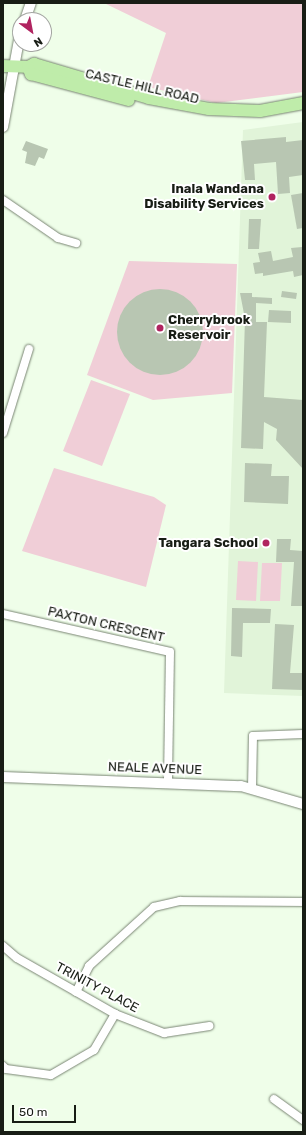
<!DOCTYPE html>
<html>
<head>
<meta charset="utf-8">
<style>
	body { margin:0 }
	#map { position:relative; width:306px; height:1135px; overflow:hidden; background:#effee9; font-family:Rubik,sans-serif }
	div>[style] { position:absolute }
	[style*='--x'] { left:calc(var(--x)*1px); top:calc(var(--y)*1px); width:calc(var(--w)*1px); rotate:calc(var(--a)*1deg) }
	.built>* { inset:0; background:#e1f4d9 }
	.green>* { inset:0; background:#f0ced7 }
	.building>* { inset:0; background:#b8c6b2 }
	.round { border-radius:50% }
	.roads { filter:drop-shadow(0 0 1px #798573) drop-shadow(0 0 1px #798573) }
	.minor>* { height:8px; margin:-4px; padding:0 4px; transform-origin:4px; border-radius:4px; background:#fff }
	.tertiary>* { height:10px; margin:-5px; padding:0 5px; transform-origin:5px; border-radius:5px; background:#fff }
	.primary>* { height:12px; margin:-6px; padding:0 6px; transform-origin:6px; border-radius:6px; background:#bfecaa }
	.dots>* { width:11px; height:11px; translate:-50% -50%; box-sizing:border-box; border:2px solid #fff; border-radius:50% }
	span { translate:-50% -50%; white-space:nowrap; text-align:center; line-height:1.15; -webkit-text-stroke:4px #fff; paint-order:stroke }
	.street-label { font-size:13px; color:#181d15 }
	.poi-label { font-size:13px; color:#181d15; font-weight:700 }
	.right { translate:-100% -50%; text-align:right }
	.left { translate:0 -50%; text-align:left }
	.frame { position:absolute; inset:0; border:4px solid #181d15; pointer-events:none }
	.north { position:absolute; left:12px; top:12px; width:40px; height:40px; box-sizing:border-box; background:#fff; border:1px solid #a3a5a1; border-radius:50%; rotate:148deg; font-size:11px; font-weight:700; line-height:16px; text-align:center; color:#181d15 }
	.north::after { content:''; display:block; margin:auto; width:14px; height:18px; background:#b02460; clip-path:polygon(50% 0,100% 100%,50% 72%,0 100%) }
	.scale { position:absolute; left:12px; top:1105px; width:64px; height:18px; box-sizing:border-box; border:2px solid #181d15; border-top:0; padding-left:5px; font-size:12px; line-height:14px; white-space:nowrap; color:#181d15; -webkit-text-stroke:3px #fff; paint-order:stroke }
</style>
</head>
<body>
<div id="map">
	<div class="built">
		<div style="clip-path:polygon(303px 122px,303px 696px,224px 693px,243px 130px)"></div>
	</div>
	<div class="green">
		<div style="clip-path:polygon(104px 3px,303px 3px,303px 92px,216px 103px,148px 87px,166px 33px)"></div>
		<div style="clip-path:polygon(129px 261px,237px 264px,232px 393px,153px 400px,87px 375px)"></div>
		<div style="clip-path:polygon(91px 380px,130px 394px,102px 466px,63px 451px)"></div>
		<div style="clip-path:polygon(54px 468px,154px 497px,166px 505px,146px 587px,22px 551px)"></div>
		<div style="clip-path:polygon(238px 561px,258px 562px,256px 601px,236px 600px)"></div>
		<div style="clip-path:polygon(262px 563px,282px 563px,280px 601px,260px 601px)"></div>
	</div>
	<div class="building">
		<div style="clip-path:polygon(286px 137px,286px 142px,303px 140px,303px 175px,289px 177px,290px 193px,278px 194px,276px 162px,254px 164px,255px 180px,245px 180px,241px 141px)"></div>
		<div style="clip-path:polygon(26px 141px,48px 149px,44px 159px,39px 157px,35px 166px,25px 163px,27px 152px,22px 150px)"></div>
		<div style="clip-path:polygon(303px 193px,303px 228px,297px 229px,291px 195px)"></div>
		<div style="clip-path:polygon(249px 219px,261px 219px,259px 249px,248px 249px)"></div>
		<div style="clip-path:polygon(302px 247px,303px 275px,294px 277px,293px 271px,263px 276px,263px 273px,255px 274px,253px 263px,260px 262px,258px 253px,271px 251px,273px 261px,293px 257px,291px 248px)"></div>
		<div class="round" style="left:117px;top:289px;width:86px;height:86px"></div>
		<div style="clip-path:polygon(282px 291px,297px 293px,296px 299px,281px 297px)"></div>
		<div style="clip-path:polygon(240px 293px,252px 293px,252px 297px,272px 298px,272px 304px,256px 303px,256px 322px,267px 322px,264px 397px,303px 400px,303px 469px,276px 440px,277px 429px,264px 422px,263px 449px,241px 448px,245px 319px)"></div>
		<div style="clip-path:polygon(269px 310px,291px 311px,291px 323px,268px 322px)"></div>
		<div style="clip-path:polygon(245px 463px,272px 464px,271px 476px,289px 476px,288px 504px,244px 502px)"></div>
		<div style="clip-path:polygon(277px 539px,291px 539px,290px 550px,303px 551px,303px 606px,291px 606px,294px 562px,276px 562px)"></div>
		<div style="clip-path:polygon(232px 608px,271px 609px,270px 623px,243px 623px,242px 657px,231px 656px)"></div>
		<div style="clip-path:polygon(275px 624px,294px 625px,290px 673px,303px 673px,303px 690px,272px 689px)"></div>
	</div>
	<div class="roads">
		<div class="minor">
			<div style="--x:3;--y:200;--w:67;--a:34.6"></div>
			<div style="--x:58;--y:238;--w:19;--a:16"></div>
			<div style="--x:3;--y:433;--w:88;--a:-72.8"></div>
			<div style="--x:3;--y:614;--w:171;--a:12.8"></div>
			<div style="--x:170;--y:652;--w:130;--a:90.9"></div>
			<div style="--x:252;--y:788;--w:52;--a:-88.9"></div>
			<div style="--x:253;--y:736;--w:50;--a:-2.3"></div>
			<div style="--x:3;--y:946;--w:18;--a:41"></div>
			<div style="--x:17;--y:958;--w:113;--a:29.7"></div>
			<div style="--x:115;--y:1014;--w:53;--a:21.2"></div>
			<div style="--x:164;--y:1033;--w:46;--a:-8.8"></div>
			<div style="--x:76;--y:992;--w:29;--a:-63"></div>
			<div style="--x:89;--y:966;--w:88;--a:-42.2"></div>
			<div style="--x:154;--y:907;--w:27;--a:-13"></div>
			<div style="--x:180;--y:901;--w:123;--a:0.5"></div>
			<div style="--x:3;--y:1066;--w:4;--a:45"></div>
			<div style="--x:6;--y:1069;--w:45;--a:7.6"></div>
			<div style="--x:51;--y:1075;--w:50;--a:-30.2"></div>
			<div style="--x:94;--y:1050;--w:42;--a:-59.7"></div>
			<div style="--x:274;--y:1099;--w:36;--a:36"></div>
		</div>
		<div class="tertiary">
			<div style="--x:25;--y:20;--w:18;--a:-71"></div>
			<div style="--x:3;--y:127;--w:95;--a:-79.6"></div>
			<div style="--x:3;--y:777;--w:238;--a:2.2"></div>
			<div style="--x:241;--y:786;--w:65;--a:16.2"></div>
		</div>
		<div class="primary">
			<div style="--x:3;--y:66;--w:25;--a:2"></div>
			<div style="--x:28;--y:67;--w:7;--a:-27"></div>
			<div style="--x:34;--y:64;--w:120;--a:16.5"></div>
			<div style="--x:149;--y:98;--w:61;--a:10.4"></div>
			<div style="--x:209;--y:109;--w:51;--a:2.2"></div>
			<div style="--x:260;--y:111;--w:44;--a:-10.5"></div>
			<div style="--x:28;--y:67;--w:8;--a:67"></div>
			<div style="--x:31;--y:74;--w:101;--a:14.9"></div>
		</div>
	</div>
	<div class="dots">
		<div style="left:272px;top:197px;background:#b02460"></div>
		<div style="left:160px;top:328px;background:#b02460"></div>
		<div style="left:266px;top:543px;background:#b02460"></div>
	</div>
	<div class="street-label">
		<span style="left:142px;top:87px;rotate:13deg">CASTLE HILL ROAD</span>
		<span style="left:106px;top:625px;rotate:13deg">PAXTON CRESCENT</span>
		<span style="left:155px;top:769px;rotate:2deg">NEALE AVENUE</span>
		<span style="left:97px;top:988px;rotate:28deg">TRINITY PLACE</span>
	</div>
	<div class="poi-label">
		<span class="right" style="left:264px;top:197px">Inala Wandana<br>Disability Services</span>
		<span class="left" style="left:168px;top:328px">Cherrybrook<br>Reservoir</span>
		<span class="right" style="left:258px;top:543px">Tangara School</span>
	</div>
	<div class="frame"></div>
	<div class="north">N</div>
	<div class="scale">50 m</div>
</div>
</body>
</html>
